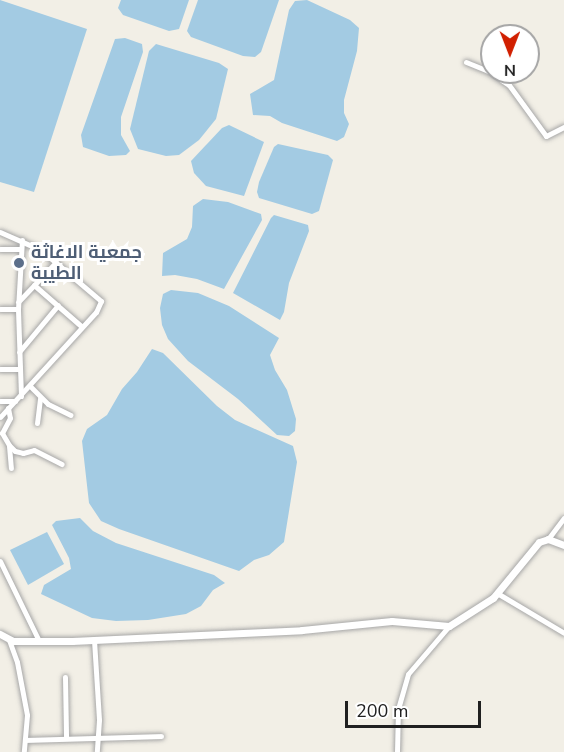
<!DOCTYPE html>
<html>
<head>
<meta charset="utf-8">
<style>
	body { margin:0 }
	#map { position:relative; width:564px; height:752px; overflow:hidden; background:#f2efe6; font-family:"Nunito Sans",Cairo,sans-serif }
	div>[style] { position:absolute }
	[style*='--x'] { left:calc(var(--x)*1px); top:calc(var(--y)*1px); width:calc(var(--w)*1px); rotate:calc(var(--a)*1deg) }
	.water>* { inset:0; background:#a3cbe3 }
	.roads { filter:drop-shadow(0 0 2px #a7a7a7) drop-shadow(0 0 2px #a7a7a7) }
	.minor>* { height:5px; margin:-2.5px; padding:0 2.5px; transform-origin:2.5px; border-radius:2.5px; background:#fff }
	.tertiary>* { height:7px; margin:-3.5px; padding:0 3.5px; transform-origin:3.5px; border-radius:3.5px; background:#fff }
	.dots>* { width:16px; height:16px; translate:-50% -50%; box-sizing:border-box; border:3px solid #fff; border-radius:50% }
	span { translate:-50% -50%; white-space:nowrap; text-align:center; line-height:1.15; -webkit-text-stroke:6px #fff; paint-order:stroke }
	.service-label { font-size:18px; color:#4e5e75; font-weight:700 }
	.left { translate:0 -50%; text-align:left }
	.north { position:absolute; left:480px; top:24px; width:60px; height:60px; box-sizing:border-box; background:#fff; border:2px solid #a6a6a6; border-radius:50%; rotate:180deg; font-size:16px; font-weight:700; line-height:24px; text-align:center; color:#202020 }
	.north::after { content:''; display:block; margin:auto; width:21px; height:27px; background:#d11f00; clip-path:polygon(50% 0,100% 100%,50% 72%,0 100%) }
	.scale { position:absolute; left:345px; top:701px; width:136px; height:27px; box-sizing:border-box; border:3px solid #202020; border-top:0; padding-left:8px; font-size:18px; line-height:21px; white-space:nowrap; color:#202020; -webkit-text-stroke:4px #fff; paint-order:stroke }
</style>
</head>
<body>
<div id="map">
	<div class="water">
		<div style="clip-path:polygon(0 0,87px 29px,34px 192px,0 182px)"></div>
		<div style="clip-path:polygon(121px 0,189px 0,179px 29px,169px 31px,123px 15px,118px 8px)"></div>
		<div style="clip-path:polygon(198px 0,279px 0,261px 52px,255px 57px,243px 56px,191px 37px,187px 31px)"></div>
		<div style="clip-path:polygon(307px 0,350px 20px,359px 28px,357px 51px,344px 100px,344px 113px,349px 124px,344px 137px,337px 141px,282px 123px,270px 116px,253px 115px,250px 94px,274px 80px,289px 10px,295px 1px)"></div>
		<div style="clip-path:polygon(125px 38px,142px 44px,143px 52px,121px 117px,121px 135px,130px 151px,126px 155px,109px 156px,83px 147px,81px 135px,115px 39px)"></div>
		<div style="clip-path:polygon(156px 44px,219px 63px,228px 69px,216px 119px,199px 140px,179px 155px,166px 156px,138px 149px,130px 129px,149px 51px)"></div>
		<div style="clip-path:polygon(229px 125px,264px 142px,244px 196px,206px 186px,194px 173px,191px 161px,222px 128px)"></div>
		<div style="clip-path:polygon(278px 144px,328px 155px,333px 160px,319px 211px,312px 214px,259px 198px,257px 192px,259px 182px,274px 147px)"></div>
		<div style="clip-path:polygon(203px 199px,228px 202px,261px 214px,262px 220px,224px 289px,197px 279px,175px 275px,162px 276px,163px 253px,187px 239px,192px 227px,193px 206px)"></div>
		<div style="clip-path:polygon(274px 215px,308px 225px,309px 231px,289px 283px,284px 312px,280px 320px,233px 293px,271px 218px)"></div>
		<div style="clip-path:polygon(171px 290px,198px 293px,229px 306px,279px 338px,270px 355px,275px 370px,287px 390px,296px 419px,295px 431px,289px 436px,277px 435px,238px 399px,188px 361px,168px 339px,162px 325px,160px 308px,163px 294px)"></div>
		<div style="clip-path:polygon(152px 349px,163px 353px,217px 406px,235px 420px,293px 446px,297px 462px,284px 542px,269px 555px,254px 560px,239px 571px,119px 529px,101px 521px,89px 503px,82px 441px,87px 429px,107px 415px,122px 389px,137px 372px)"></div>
		<div style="clip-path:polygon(80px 518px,93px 531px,116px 543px,214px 575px,225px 583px,213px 590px,201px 606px,186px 614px,148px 620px,116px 621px,92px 618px,41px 594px,44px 585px,71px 569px,69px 558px,52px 525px,56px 521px)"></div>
		<div style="clip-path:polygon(47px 532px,64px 564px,28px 585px,10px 550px)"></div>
	</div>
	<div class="roads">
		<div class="minor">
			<div style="--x:466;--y:62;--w:24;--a:22"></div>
			<div style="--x:488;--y:71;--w:25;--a:34"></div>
			<div style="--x:509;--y:85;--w:63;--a:54"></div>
			<div style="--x:546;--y:136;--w:20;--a:-27"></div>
			<div style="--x:0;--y:232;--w:45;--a:23.7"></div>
			<div style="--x:41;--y:250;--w:79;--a:40.4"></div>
			<div style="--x:101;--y:301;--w:12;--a:114"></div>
			<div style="--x:96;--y:312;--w:142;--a:132.4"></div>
			<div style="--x:0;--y:249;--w:21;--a:0"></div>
			<div style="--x:34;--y:285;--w:62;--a:41.1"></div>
			<div style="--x:18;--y:302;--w:55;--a:-46.5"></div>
			<div style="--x:0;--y:309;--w:18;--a:0"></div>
			<div style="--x:19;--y:352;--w:61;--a:-50.3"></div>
			<div style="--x:0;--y:369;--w:19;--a:0"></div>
			<div style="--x:30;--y:386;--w:25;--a:45"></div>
			<div style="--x:48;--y:404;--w:25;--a:26"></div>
			<div style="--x:21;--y:396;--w:87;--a:-92"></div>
			<div style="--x:18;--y:309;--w:69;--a:-86.7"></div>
			<div style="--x:0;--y:401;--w:15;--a:0"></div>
			<div style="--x:8;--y:408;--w:10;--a:79"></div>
			<div style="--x:10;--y:418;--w:17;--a:118"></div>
			<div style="--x:2;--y:433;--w:14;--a:60"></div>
			<div style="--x:9;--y:445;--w:8;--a:45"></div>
			<div style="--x:15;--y:451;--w:8;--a:14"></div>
			<div style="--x:23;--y:453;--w:11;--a:-15"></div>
			<div style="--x:34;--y:450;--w:31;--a:27"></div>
			<div style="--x:37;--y:423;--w:25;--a:-83"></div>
			<div style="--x:9;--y:446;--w:22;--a:85"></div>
			<div style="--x:548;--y:539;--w:26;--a:-53"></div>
			<div style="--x:0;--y:561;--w:89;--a:64"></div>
			<div style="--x:497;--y:593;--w:78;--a:30.8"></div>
			<div style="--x:9;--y:640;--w:23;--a:70"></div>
			<div style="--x:17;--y:662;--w:54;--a:79.3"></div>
			<div style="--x:27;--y:715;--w:37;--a:95"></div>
			<div style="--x:94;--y:640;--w:80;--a:86.4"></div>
			<div style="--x:99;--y:720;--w:32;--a:94"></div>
			<div style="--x:65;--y:677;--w:60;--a:89"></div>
			<div style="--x:27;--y:740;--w:134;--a:-1.7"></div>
			<div style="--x:397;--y:752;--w:43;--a:-88.7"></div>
			<div style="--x:398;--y:709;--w:36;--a:-74"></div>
			<div style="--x:408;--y:674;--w:63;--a:-49.5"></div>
		</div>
		<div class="tertiary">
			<div style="--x:0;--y:634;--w:15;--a:28"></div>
			<div style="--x:13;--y:641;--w:59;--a:0"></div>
			<div style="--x:72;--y:641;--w:230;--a:-2.7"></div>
			<div style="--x:302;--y:630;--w:90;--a:-5.7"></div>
			<div style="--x:392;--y:621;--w:57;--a:5"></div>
			<div style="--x:449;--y:626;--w:52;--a:-32.5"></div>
			<div style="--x:493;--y:598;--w:72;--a:-50.6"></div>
			<div style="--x:539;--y:542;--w:9;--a:-18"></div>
			<div style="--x:548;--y:539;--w:17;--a:21"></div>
		</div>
	</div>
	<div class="dots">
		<div style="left:19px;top:263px;background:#5c6f8a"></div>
	</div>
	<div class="service-label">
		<span class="left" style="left:31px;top:263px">جمعية الاغاثة<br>الطيبة</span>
	</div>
	<div class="north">N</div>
	<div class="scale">200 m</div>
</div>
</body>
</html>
